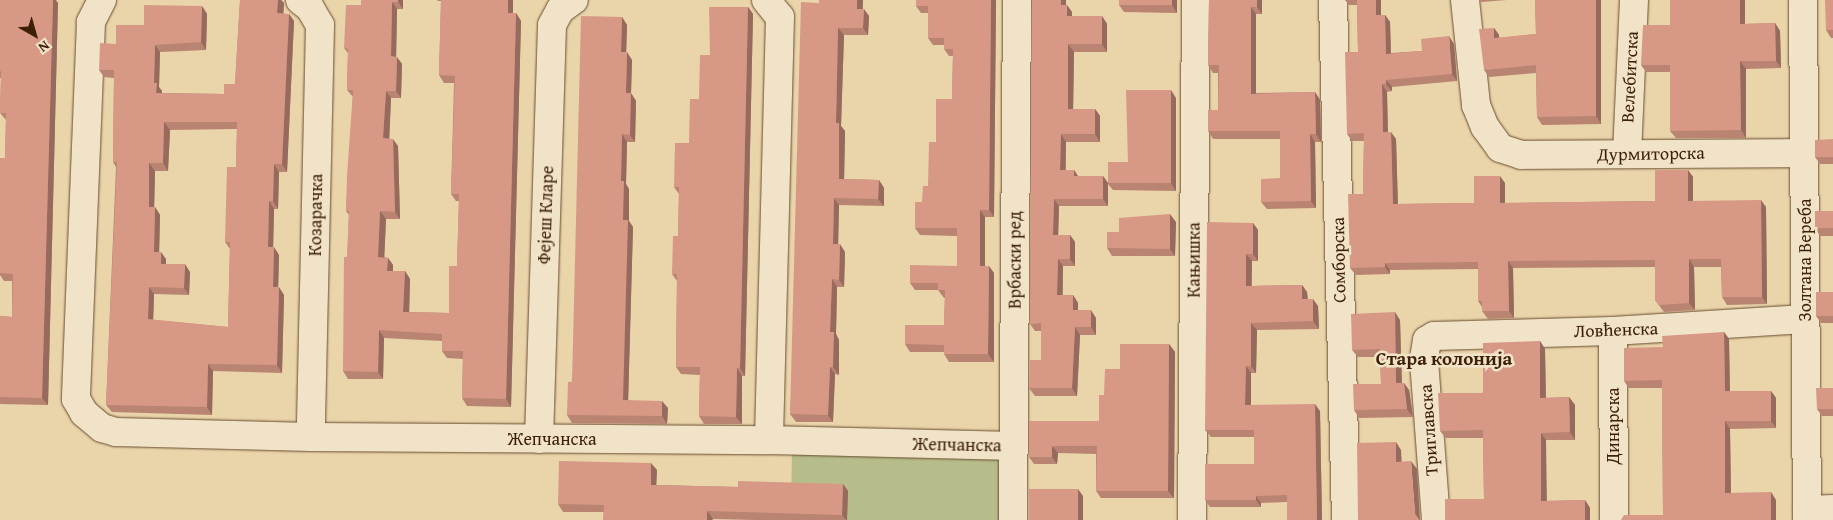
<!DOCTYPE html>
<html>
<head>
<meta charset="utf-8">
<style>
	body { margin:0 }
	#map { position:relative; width:1833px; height:520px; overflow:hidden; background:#ead4aa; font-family:"Gentium Book Plus",serif }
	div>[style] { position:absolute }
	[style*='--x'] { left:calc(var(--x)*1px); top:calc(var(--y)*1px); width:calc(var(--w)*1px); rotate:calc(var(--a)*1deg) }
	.green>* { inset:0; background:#b6bd8a }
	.roads { filter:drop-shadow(0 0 1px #684c2e) drop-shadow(0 0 1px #684c2e) }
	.minor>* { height:28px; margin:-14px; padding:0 14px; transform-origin:14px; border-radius:14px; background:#f1e3c8 }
	.wall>* { inset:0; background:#b98472 }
	.shaded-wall>* { inset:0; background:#966b5d }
	.building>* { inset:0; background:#d79985 }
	span { translate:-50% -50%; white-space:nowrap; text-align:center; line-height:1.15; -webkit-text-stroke:5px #f1e3c8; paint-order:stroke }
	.street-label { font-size:18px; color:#3c1f04 }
	.neighbourhood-label { font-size:19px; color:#3c1f04; font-weight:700 }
	.north { position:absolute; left:10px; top:10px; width:50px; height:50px; -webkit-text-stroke:4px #f1e3c8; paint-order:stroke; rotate:142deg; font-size:14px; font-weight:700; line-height:20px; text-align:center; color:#3c1f04 }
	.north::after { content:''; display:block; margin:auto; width:18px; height:22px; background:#3c1f04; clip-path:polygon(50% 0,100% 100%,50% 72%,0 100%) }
</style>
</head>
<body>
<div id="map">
	<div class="green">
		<div style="clip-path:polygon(792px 447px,1006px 449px,1005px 520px,791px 520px)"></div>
	</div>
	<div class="roads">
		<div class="minor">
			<div style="--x:102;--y:0;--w:25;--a:117"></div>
			<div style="--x:91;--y:22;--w:377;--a:92.3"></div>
			<div style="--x:76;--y:399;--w:16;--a:60"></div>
			<div style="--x:84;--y:413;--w:23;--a:40"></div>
			<div style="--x:102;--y:428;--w:15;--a:16"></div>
			<div style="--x:116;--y:432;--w:195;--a:1.5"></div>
			<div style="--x:311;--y:437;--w:458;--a:0.4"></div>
			<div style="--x:769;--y:440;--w:245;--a:1.4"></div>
			<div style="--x:300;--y:0;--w:13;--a:39"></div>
			<div style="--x:310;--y:8;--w:20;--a:60"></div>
			<div style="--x:320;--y:25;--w:412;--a:91.3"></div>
			<div style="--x:766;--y:0;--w:22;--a:51"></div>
			<div style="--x:780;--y:17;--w:423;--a:91.5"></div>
			<div style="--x:1333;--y:0;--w:520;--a:88.57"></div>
			<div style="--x:1465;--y:0;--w:106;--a:84"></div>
			<div style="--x:1476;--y:105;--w:24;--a:68"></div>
			<div style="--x:1485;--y:127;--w:26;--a:54"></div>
			<div style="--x:1500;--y:148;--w:22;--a:18"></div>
			<div style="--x:1521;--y:155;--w:283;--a:-0.4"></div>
			<div style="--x:1803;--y:0;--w:520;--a:89.56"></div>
			<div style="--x:1627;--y:154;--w:154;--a:-87.4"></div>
			<div style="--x:1613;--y:331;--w:189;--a:89.7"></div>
			<div style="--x:539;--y:439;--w:414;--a:-88.2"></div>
			<div style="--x:552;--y:25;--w:17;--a:-62"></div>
			<div style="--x:560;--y:10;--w:17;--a:-36"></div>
			<div style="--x:1807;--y:510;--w:26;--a:-2"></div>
			<div style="--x:1013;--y:520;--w:520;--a:-89.56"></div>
			<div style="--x:1192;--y:520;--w:520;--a:-89.56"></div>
			<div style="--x:1436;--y:520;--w:161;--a:-94.3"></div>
			<div style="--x:1424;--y:359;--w:19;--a:-81"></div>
			<div style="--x:1427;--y:340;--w:8;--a:-30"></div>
			<div style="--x:1434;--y:336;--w:179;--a:-1.6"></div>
			<div style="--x:1613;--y:331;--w:192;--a:-3.6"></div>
		</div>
	</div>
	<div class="wall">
		<div style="clip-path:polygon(0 0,58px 3px,48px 405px,0 404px,0 316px,12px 317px,12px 281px,4px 281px,0 275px,0 158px,5px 158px,6px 120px,0 113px,1px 78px,0 78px)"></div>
		<div style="clip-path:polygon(evenodd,240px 0,281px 0,284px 3px,283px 14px,289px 14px,294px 21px,287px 172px,279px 172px,278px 209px,274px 209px,273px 247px,279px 255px,278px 287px,284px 295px,282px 373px,213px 371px,212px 415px,112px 412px,106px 405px,116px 167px,113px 162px,114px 78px,104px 77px,99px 70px,116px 44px,144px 25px,202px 6px,207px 14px,206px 50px,160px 52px,159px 87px,162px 91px,162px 93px,224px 94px,235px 84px,240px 0,237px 129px,236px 167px,225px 242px,230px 249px,228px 327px,153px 320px,154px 294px,189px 295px,190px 272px,166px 264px,166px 259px,159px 252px,160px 215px,155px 207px,154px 207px,155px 171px,168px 171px,170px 130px,237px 129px)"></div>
		<div style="clip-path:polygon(403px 0,403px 9px,397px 9px,396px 57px,402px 64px,401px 98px,391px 98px,389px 139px,398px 146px,400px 219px,386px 219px,384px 257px,388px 258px,393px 265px,393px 271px,405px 271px,410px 279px,409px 312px,449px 313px,457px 266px,459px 201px,456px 201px,451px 194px,454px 83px,444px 83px,439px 75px,441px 1px,438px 1px,437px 0,513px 0,513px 13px,516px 13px,521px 21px,511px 407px,467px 406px,462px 398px,463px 359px,447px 358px,442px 351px,442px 341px,384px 338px,383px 379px,348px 379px,343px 371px,349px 215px,346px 211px,353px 97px,347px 90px,348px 53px,344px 48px,361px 5px)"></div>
		<div style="clip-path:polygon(863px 0,863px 9px,869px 16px,868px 35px,844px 35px,841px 126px,845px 131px,844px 179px,879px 180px,884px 188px,884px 206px,839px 205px,838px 244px,845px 252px,844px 287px,837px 287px,836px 334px,839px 340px,839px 375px,835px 374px,833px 422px,796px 422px,790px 414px,819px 3px)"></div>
		<div style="clip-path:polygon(916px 0,996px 0,994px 217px,985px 217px,985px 266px,994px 273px,994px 362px,949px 362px,944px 354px,944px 352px,910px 352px,905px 344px,944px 325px,945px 298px,944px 298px,938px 290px,915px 290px,910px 283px,957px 266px,957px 236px,920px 235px,915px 228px,922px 202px,928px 186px,936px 142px,952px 99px,953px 56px,949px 56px,944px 49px,944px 45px,933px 45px,928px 38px,928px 13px,921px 13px,916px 6px)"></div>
		<div style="clip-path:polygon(1032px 0,1066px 0,1066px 5px,1072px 12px,1072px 16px,1102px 16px,1107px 24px,1107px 52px,1074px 52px,1073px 109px,1095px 109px,1100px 116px,1100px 142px,1066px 142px,1066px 170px,1074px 170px,1078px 176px,1103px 176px,1108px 183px,1128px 162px,1176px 98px,1176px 191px,1113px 190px,1108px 184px,1108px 206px,1059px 206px,1058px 235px,1070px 235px,1075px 242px,1075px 266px,1063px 266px,1063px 295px,1073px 295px,1078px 303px,1078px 310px,1096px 318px,1096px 335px,1080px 335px,1077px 396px,1035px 396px,1029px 388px,1041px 360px,1041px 331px,1035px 331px,1030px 324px)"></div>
		<div style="clip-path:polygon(1177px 0,1177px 13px,1124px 12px,1119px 5px)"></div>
		<div style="clip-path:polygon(1209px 0,1262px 0,1262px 14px,1256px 14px,1256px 93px,1315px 92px,1320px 100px,1321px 142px,1315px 142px,1316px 208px,1267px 209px,1261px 202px,1280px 178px,1280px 139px,1213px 139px,1208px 131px,1218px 110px,1218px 73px,1213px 73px,1208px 65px)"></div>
		<div style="clip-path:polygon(1345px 0,1381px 0,1381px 15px,1385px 15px,1390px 22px,1391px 53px,1422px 51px,1454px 44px,1457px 81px,1392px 87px,1392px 91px,1387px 92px,1388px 132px,1396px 139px,1398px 204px,1474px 203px,1505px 183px,1505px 203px,1655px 201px,1688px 170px,1693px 177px,1693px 201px,1766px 207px,1767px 304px,1727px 305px,1722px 297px,1721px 267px,1694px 267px,1695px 310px,1664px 312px,1655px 300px,1655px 267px,1513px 268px,1514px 318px,1488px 319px,1482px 311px,1482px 307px,1478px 301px,1478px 269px,1390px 270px,1390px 274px,1356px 275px,1350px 268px,1363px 194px,1364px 141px,1352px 141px,1347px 134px,1358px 52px,1357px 5px,1349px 5px)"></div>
		<div style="clip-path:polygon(1479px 0,1507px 0,1481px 2px)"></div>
		<div style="clip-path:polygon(1535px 0,1601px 0,1601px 124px,1542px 125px,1537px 117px,1536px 73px,1489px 77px,1484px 70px,1494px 28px,1499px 35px,1499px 38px,1536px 34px)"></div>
		<div style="clip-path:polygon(1670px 0,1745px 0,1745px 24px,1775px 23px,1780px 31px,1781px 68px,1746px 69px,1746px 138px,1676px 138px,1670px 131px,1670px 72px,1646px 72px,1641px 65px,1670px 25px)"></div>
		<div style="clip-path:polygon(1833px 0,1833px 38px,1831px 38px,1826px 30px)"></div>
		<div style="clip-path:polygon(748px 7px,753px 14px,745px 376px,742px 376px,742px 424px,704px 424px,699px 416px,700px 375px,681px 374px,676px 367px,677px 281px,672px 274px,678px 236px,679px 194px,674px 187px,689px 143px,710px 55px)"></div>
		<div style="clip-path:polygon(622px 17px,627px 25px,626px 52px,632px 60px,631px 93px,636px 101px,635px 142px,627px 142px,626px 184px,629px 189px,629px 221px,633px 227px,628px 400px,668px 408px,667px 424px,572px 423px,567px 415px)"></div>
		<div style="clip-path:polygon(1833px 139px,1833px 164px,1820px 164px,1815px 157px)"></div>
		<div style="clip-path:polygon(1833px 211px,1833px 236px,1820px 236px,1815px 228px)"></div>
		<div style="clip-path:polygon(1176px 222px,1175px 256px,1112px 256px,1107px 248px,1119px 232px)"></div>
		<div style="clip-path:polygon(1253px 223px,1258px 230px,1258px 261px,1252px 261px,1252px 286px,1302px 285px,1307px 292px,1308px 299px,1318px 306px,1319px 329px,1257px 330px,1256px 373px,1251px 373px,1251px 405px,1320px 411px,1322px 520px,1287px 520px,1287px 502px,1261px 503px,1261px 507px,1210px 507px,1205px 500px,1254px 464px,1254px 437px,1211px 437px,1205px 430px)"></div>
		<div style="clip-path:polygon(1833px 292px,1833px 323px,1821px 323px,1816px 316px)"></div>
		<div style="clip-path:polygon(1400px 320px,1402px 383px,1404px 383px,1409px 390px,1413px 417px,1359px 418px,1354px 410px,1381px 384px,1380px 357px,1358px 357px,1352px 350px)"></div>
		<div style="clip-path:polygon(1724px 332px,1729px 339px,1730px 391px,1771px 391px,1776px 398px,1776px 428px,1730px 429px,1731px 493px,1776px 500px,1663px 515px,1662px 388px,1629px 388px,1624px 381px,1663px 347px)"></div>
		<div style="clip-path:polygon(1540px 341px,1545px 349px,1546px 398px,1569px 397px,1575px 405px,1575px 440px,1546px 440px,1546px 501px,1585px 500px,1590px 508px,1590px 520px,1445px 520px,1484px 499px,1483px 438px,1446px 438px,1440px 431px)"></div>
		<div style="clip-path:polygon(1169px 344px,1175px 352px,1174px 498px,1101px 498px,1096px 491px,1096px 454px,1058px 453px,1057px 464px,1034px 464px,1029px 457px,1099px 421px,1104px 395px,1120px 369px)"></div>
		<div style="clip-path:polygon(1833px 388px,1833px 416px,1822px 416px,1817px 409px)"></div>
		<div style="clip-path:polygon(657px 470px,656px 485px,738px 487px,843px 484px,848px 491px,847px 520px,755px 520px,713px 519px,712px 520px,603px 520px,604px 512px,563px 512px,558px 504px)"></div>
	</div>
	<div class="shaded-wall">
		<div style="clip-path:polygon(53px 0,56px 0,58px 3px,48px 405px,42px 398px)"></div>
		<div style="clip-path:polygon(278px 0,281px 0,284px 3px,283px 21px,277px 13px)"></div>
		<div style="clip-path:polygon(398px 0,403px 0,403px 9px,398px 2px)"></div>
		<div style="clip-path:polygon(508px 0,513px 0,513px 20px,508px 13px)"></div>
		<div style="clip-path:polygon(857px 0,863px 0,862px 16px,857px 9px)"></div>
		<div style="clip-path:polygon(991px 0,996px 0,994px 217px,989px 210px)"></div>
		<div style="clip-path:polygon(1061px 0,1066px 0,1066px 12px,1061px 5px)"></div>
		<div style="clip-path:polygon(1172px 0,1177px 0,1177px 13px,1172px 5px)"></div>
		<div style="clip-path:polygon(1257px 0,1262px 0,1262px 14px,1257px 7px)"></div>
		<div style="clip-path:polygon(1376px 0,1381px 0,1381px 23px,1376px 15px)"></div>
		<div style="clip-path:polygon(1596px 0,1601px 0,1601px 124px,1596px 116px)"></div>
		<div style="clip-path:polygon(1740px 0,1745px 0,1745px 31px,1740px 24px)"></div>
		<div style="clip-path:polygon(392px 2px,397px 9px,396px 64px,391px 56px)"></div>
		<div style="clip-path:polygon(1067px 5px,1072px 12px,1072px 24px,1067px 16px)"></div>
		<div style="clip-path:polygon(202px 6px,207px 14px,206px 50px,201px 42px)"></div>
		<div style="clip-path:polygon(748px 7px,753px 14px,745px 376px,740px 368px)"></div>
		<div style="clip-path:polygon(1251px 7px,1256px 14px,1256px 101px,1251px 94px)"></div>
		<div style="clip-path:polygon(864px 9px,869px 16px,868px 35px,863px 28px)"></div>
		<div style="clip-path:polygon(516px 13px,521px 21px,511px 407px,506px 399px)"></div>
		<div style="clip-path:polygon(289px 14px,294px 21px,287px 172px,282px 164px)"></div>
		<div style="clip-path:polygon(1385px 15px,1390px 22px,1391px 61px,1386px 54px)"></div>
		<div style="clip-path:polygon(1102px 16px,1107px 24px,1107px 52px,1102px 44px)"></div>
		<div style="clip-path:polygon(622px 17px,627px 25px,626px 60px,621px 52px)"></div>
		<div style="clip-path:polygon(1775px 23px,1780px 31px,1781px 68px,1776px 61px)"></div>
		<div style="clip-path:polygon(838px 28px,844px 35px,841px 126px,845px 131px,844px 187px,839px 179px,836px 123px)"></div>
		<div style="clip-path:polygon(1494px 28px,1499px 35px,1500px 46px,1494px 38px)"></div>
		<div style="clip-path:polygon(1449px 36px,1454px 44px,1457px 81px,1452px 74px)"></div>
		<div style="clip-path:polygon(1068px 44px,1074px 52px,1073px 116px,1068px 109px)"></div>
		<div style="clip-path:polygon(155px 45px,160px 52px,159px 87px,162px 91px,162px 101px,156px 93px,154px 83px)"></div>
		<div style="clip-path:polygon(627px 52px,632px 60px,631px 93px,636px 101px,635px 142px,630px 135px,626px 93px)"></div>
		<div style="clip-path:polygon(397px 57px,402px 64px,401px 98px,396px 91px)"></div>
		<div style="clip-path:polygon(1740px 61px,1746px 69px,1746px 138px,1741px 130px)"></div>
		<div style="clip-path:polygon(1386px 80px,1392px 87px,1392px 91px,1386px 84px)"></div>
		<div style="clip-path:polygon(1382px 84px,1387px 92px,1388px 139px,1383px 132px)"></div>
		<div style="clip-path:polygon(1171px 90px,1176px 98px,1176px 191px,1171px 183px)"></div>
		<div style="clip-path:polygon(386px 91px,391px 98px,389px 146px,383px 138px)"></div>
		<div style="clip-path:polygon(1315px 92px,1320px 100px,1321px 142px,1316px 134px)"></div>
		<div style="clip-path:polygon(1095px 109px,1100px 116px,1100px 142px,1095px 134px)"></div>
		<div style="clip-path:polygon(164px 122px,170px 130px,168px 171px,163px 163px)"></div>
		<div style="clip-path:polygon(1391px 132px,1396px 139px,1398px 211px,1393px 204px)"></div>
		<div style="clip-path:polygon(622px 134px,627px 142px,626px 184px,629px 189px,629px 221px,633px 227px,628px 407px,623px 400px,621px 181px)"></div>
		<div style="clip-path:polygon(1061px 134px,1066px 142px,1065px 178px,1060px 170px)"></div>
		<div style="clip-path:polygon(1310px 134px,1315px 142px,1316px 208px,1311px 201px)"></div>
		<div style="clip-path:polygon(393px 139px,398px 146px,400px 219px,395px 212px)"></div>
		<div style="clip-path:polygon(149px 163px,155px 171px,154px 215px,149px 207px)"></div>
		<div style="clip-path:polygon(274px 164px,279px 172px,278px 209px,273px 201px)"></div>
		<div style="clip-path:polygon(1074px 170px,1079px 178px,1074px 176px)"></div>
		<div style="clip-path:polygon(1688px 170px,1693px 177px,1693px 208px,1688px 201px)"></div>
		<div style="clip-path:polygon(1103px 176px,1108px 183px,1108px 206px,1103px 199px)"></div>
		<div style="clip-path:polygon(1500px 176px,1505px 183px,1505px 210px,1500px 203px)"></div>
		<div style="clip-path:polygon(879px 180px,884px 188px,884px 206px,878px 199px)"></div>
		<div style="clip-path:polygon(834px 198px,839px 205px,838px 252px,833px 244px)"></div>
		<div style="clip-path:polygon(1054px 199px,1059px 206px,1058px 242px,1053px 235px)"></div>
		<div style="clip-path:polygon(1761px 200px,1766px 207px,1767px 304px,1762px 297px)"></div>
		<div style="clip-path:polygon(269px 201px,274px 209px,273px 254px,268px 247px)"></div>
		<div style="clip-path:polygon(155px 207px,160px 215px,159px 259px,154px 252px)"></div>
		<div style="clip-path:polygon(980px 210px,985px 217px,985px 273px,980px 266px)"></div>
		<div style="clip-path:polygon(380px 211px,386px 219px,384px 265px,378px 257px)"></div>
		<div style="clip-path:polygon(1170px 214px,1176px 222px,1175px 256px,1170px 249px)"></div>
		<div style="clip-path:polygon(1253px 223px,1258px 230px,1258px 261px,1253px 254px)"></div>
		<div style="clip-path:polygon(1070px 235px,1075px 242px,1075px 266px,1070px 259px)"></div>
		<div style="clip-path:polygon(840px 244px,845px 252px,844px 287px,839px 280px)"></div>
		<div style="clip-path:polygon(274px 247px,279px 255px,278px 295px,273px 287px)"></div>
		<div style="clip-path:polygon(161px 252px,166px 259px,166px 271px,161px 264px)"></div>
		<div style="clip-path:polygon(1246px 254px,1252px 261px,1251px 294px,1246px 286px)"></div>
		<div style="clip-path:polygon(388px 258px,393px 265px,393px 278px,387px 271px)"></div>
		<div style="clip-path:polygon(1058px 259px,1063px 266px,1062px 303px,1057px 295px)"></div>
		<div style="clip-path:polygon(1689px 259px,1694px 267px,1695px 310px,1689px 303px)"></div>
		<div style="clip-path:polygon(1508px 261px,1513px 268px,1514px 318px,1509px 311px)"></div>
		<div style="clip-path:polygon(1385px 263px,1390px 270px,1390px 274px,1385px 267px)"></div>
		<div style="clip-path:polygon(185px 264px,190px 272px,189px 295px,184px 288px)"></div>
		<div style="clip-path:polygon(989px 266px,994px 273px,994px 362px,988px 354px)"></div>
		<div style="clip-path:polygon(405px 271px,410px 279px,409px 319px,403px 312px)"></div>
		<div style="clip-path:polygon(832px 279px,837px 287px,836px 334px,839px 340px,839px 375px,833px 367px,830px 332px)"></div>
		<div style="clip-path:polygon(1302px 285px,1307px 292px,1308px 307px,1302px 299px)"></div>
		<div style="clip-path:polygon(149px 287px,154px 294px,153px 327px,148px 319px)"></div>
		<div style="clip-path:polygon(279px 287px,284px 295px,282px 373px,277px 365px)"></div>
		<div style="clip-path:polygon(1073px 295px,1078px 303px,1078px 318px,1073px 310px)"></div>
		<div style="clip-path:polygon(1313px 299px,1318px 306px,1319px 329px,1313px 321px)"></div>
		<div style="clip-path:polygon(1091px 310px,1096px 318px,1096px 335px,1091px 327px)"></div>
		<div style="clip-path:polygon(1395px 312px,1400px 320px,1402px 391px,1396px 383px)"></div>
		<div style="clip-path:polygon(1251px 323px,1257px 330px,1256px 373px,1251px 366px)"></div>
		<div style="clip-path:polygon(1075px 327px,1080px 335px,1077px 396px,1072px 388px)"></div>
		<div style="clip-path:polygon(379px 330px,384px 338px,383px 379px,378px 372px)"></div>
		<div style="clip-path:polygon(1724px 332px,1729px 339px,1730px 399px,1725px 391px)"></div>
		<div style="clip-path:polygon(1540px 341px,1545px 349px,1546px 405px,1540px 398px)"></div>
		<div style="clip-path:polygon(1169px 344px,1175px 352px,1174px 498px,1168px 491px)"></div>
		<div style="clip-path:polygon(208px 364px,213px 371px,212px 415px,207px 407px)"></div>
		<div style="clip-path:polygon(1246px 366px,1251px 373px,1251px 412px,1245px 405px)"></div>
		<div style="clip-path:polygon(830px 367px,835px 374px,833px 422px,828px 415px)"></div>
		<div style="clip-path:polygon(737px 368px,742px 376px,742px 424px,736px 417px)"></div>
		<div style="clip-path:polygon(1404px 383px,1409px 390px,1413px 417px,1407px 409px)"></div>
		<div style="clip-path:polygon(1771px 391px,1776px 398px,1776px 428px,1771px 421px)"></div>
		<div style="clip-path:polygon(1569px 397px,1575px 405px,1575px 440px,1570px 432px)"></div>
		<div style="clip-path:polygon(662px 401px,668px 408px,667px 424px,662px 416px)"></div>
		<div style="clip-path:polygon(1315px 404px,1320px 411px,1322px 520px,1317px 520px)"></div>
		<div style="clip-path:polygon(1725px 421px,1730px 429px,1731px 500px,1725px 493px)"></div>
		<div style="clip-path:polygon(1541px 433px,1546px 440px,1547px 508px,1541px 501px)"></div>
		<div style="clip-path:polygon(1396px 442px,1401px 450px,1402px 469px,1396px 462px)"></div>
		<div style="clip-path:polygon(1052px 446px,1058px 453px,1057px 464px,1052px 457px)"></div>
		<div style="clip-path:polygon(1411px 461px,1417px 469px,1420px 520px,1419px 520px,1415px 514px)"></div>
		<div style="clip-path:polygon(651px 463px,657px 470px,656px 492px,651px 485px)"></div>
		<div style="clip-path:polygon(843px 484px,848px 491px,847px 520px,846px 520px,842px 515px)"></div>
		<div style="clip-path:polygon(1078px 489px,1083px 496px,1083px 520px,1078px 520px)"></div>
		<div style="clip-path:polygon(1771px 492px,1776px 500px,1776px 520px,1771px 520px)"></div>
		<div style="clip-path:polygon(1256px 496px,1261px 503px,1261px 507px,1256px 500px)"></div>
		<div style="clip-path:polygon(1585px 500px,1590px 508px,1590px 520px,1585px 520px)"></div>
		<div style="clip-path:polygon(707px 511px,713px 519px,712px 520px,707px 520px)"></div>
	</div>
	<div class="building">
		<div style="clip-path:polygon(0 0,53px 0,42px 398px,0 397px,0 316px,12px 317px,13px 274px,0 273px,0 158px,5px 158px,6px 113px,0 113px,1px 71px,0 71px)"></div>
		<div style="clip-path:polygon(evenodd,240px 0,278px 0,277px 13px,289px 14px,282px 164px,274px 164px,273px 201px,269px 201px,268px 247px,274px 247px,273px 287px,279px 287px,277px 365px,208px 364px,207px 407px,106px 405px,117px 162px,113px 162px,114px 70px,99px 70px,100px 43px,116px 44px,116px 25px,144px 25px,144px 5px,202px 6px,201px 42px,155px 45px,154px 83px,157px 83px,156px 93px,224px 94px,224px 84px,235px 84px,240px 0,164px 122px,237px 122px,236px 167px,227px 167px,225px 242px,230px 242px,228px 327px,148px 319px,149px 287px,184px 288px,185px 264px,161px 264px,161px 252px,154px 252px,155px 207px,149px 207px,149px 163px,163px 163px,164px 122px)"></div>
		<div style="clip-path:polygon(361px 0,398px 0,398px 2px,392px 2px,391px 56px,397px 57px,396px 91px,386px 91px,383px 138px,393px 139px,395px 212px,380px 211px,378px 257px,388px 258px,387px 271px,405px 271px,403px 312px,449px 313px,449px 266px,457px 266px,459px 194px,451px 194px,455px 76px,439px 75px,441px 0,508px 0,508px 13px,516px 13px,506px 399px,462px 398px,463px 351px,442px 351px,442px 334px,379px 330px,378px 372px,343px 371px,344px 257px,347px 257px,349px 211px,346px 211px,347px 176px,353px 90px,347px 90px,348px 49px,344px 48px,346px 5px,361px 5px)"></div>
		<div style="clip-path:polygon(819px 0,857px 0,857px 9px,864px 9px,863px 28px,838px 28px,836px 123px,839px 123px,839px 179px,879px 180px,878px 199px,834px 198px,833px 244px,840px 244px,839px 280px,832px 279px,830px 332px,834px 332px,833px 367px,830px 367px,828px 415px,790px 414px,801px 2px,819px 3px)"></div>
		<div style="clip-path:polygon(916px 0,991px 0,989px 210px,980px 210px,980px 266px,989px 266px,988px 354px,944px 354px,944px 345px,905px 344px,905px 325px,944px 325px,945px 290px,938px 290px,938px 283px,910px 283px,910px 265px,957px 266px,957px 228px,915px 228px,915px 202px,922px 202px,923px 186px,928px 186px,929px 142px,936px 142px,936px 99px,952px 99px,953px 49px,944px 49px,944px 38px,928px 38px,928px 6px,916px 6px)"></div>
		<div style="clip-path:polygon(1032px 0,1061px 0,1061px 5px,1067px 5px,1067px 16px,1102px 16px,1102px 44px,1068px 44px,1068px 109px,1095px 109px,1095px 134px,1061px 134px,1060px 170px,1074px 170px,1074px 176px,1103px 176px,1103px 199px,1054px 199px,1053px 235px,1070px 235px,1070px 259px,1058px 259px,1057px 295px,1073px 295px,1073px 310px,1091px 310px,1091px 327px,1075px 327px,1072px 388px,1029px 388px,1030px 360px,1041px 360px,1041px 323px,1030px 324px)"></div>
		<div style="clip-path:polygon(1119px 0,1172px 0,1172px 5px,1119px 5px)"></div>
		<div style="clip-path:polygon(1209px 0,1257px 0,1257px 7px,1251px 7px,1251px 94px,1315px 92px,1316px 134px,1310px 134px,1311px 201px,1261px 202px,1261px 179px,1280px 178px,1280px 131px,1208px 131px,1208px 110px,1218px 110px,1219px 65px,1208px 65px)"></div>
		<div style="clip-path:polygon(1357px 0,1376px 0,1376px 15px,1385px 15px,1386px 54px,1422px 51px,1421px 39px,1449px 36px,1452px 74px,1386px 80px,1386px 84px,1382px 84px,1383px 132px,1391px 132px,1393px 204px,1474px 203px,1474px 176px,1500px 176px,1500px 203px,1655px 201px,1655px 170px,1688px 170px,1688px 201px,1761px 200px,1762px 297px,1722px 297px,1721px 259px,1689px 259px,1689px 303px,1659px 305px,1655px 300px,1655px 260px,1508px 261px,1509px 311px,1482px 311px,1482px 301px,1478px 301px,1478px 262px,1385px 263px,1385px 267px,1350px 268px,1348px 194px,1363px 194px,1364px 133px,1347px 134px,1345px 52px,1358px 52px)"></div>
		<div style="clip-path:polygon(1535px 0,1596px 0,1596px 116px,1537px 117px,1536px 65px,1484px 70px,1479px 29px,1494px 28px,1494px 38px,1536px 34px)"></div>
		<div style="clip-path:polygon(1670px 0,1740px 0,1740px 24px,1775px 23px,1776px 61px,1740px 61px,1741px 130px,1670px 131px,1670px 65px,1641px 65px,1643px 25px,1670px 25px)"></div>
		<div style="clip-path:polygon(1825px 0,1833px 0,1833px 30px,1826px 30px)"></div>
		<div style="clip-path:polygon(709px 7px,748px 7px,740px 368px,737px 368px,736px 417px,699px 416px,700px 367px,676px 367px,677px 274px,672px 274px,673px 236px,678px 236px,679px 187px,674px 187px,675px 143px,689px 143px,690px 99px,699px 99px,700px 55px,710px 55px)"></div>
		<div style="clip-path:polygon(581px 16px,622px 17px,621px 52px,627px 52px,626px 93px,631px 93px,630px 135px,622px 134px,621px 181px,624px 181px,623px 220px,628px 220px,623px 400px,662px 401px,662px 416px,567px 415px,568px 382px,572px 382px)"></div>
		<div style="clip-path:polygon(1126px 90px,1171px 90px,1171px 183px,1108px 183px,1108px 162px,1128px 162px)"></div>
		<div style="clip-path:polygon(1833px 139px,1833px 157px,1815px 157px,1815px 140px)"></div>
		<div style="clip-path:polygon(1815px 211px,1833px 211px,1833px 228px,1815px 228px)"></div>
		<div style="clip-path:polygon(1170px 214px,1170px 249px,1107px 248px,1107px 232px,1119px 232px,1119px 218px)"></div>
		<div style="clip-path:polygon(1207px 222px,1253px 223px,1253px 254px,1246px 254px,1246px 286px,1302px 285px,1302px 299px,1313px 299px,1313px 321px,1251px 323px,1251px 366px,1246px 366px,1245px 405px,1315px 404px,1317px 520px,1287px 520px,1287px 495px,1256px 496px,1256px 500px,1205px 500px,1205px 464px,1254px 464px,1254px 430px,1205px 430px)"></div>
		<div style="clip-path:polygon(1816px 292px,1833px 292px,1833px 316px,1816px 316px)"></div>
		<div style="clip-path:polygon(1395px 312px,1396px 383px,1404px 383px,1407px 409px,1354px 410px,1353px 384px,1381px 384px,1380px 349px,1352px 350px,1351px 314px)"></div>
		<div style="clip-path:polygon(1724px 332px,1725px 391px,1771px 391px,1771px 421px,1725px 421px,1725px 493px,1771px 492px,1771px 520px,1621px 520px,1624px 515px,1663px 515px,1662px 380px,1624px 381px,1624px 348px,1663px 347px,1662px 336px)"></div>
		<div style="clip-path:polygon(1540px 341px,1540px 398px,1569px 397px,1570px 432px,1541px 433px,1541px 501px,1585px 500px,1585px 520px,1445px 520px,1445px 499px,1484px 499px,1483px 430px,1440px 431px,1438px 393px,1483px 393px,1483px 343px)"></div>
		<div style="clip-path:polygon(1120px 344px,1169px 344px,1168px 491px,1096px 491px,1097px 446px,1052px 446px,1052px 457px,1029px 457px,1029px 421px,1099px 421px,1099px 395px,1104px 395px,1105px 369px,1120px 369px)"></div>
		<div style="clip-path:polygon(1816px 388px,1833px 388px,1833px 409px,1817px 409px)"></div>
		<div style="clip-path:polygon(1396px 442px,1396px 462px,1411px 461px,1415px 514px,1419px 520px,1358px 520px,1357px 443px)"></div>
		<div style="clip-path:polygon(559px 461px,651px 463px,651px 485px,738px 487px,738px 481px,843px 484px,842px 515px,707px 511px,707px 520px,603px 520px,604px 505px,558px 504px)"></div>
		<div style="clip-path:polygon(1029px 489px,1078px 489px,1078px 520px,1029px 520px)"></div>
	</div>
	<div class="street-label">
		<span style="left:1630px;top:77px;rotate:-87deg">Велебитска</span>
		<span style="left:1651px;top:154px;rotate:-1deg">Дурмиторска</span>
		<span style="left:316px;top:215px;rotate:-89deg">Козарачка</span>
		<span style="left:546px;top:215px;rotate:-88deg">Фејеш Кларе</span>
		<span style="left:1015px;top:260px;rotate:-90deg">Врбаски ред</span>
		<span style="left:1194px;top:260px;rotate:-90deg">Кањишка</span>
		<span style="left:1339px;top:260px;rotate:-91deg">Сомборска</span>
		<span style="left:1805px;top:260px;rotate:-90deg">Золтана Вереба</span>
		<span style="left:1616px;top:330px;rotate:-2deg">Ловћенска</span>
		<span style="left:1613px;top:426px;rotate:-90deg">Динарска</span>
		<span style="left:1429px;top:430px;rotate:-94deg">Триглавска</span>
		<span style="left:552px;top:439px">Жепчанска</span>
		<span style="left:957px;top:445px;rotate:1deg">Жепчанска</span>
	</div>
	<div class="neighbourhood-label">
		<span style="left:1444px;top:359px">Стара колонија</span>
	</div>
	<div class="north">N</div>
</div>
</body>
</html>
